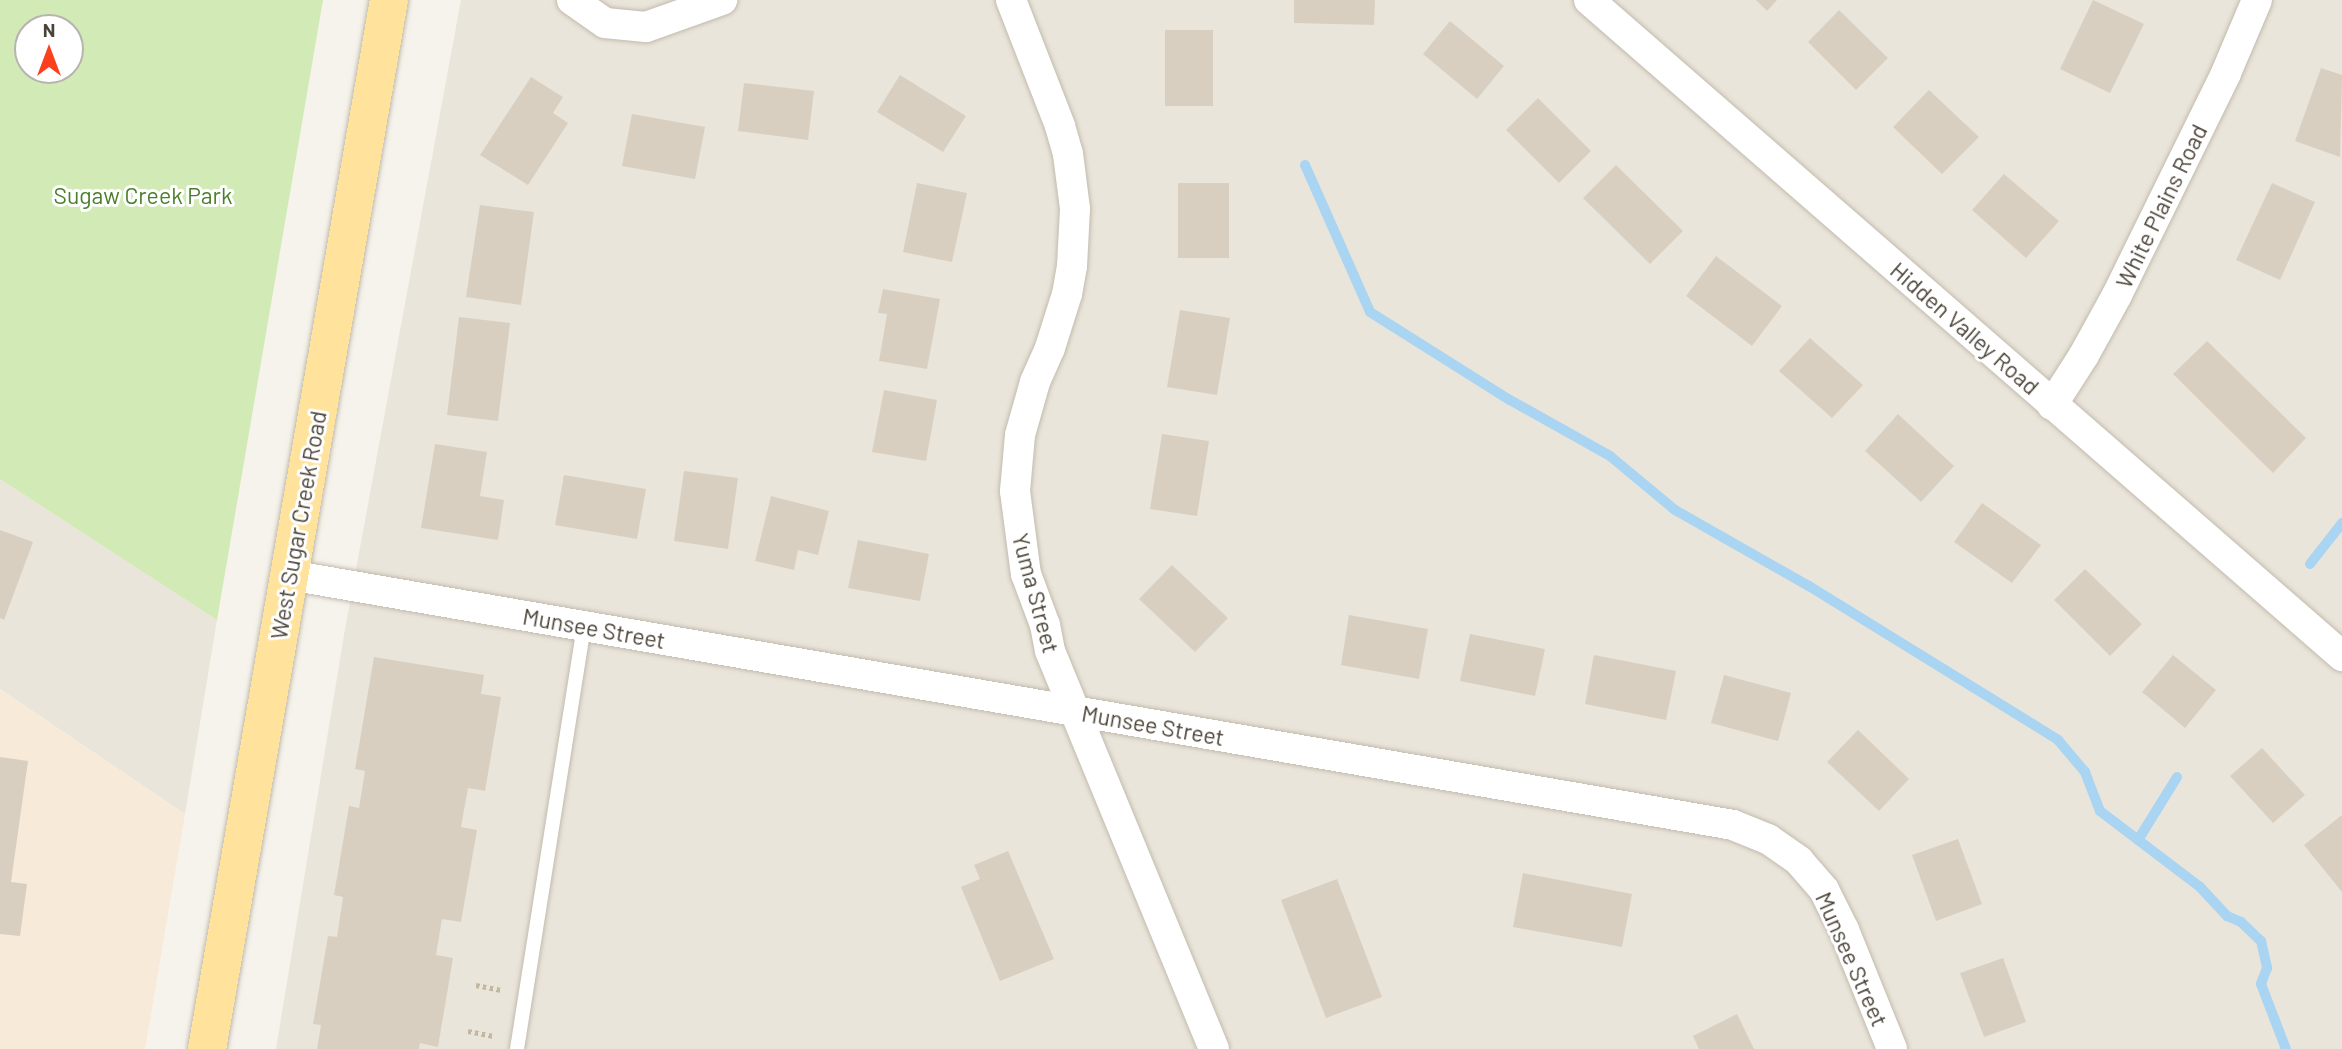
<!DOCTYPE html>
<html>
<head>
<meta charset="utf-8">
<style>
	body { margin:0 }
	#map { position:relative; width:2342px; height:1049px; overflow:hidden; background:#f6f3ec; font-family:Barlow,sans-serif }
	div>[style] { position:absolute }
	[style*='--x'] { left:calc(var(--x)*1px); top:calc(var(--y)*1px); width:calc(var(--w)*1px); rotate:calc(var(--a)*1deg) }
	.residential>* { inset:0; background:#eae5da }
	.commercial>* { inset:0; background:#f7ead8 }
	.green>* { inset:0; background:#d2eab5 }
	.stream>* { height:10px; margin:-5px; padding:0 5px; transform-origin:5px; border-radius:5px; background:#a9d4f2 }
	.building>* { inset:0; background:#d8cfc1 }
	.path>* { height:4.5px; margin-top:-2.25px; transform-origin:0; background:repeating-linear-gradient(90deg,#c4b79f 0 3.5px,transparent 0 7px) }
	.roads { filter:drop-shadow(0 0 2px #c2bbae) drop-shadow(0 0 2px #c2bbae) }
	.service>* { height:14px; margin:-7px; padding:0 7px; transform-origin:7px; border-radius:7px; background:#fff }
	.minor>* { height:30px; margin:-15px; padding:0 15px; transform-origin:15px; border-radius:15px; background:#fff }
	.primary>* { height:38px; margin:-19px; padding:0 19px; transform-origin:19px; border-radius:19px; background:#ffe39c }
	span { translate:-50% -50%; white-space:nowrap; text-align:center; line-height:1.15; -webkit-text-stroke:6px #fff; paint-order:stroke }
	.park-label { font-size:23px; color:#4a7f2a }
	.street-label { font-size:23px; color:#4b4439 }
	.north { position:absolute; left:14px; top:14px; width:70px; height:70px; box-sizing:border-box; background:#fff; border:2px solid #b7b4b0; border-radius:50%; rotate:0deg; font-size:19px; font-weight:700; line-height:28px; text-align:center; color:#4b4439 }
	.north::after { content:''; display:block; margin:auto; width:24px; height:32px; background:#fc3f1d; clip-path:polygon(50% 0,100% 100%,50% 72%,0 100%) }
</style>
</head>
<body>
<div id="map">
	<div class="residential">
		<div style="clip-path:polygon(461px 0,2342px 0,2342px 1049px,276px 1049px,345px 629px)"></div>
		<div style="clip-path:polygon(0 479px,217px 620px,185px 814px,0 689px)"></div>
	</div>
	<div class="commercial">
		<div style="clip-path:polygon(0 689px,185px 814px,145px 1049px,0 1049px)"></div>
	</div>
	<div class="green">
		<div style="clip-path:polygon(evenodd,0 0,323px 0,217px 620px,0 479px,0 0,70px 28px,70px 70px,28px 70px,28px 28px,70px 28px)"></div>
	</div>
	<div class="stream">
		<div style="--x:1305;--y:165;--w:161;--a:66.1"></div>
		<div style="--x:1370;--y:312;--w:165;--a:32.2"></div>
		<div style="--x:1510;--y:400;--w:115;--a:29.2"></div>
		<div style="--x:1610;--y:456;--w:85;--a:39.7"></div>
		<div style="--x:1675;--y:510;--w:154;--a:29.6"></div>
		<div style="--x:1809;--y:586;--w:293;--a:31.7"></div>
		<div style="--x:2058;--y:740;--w:42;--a:49.8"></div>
		<div style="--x:2085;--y:772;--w:42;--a:69"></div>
		<div style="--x:2100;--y:811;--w:126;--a:37.2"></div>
		<div style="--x:2200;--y:887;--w:40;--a:47"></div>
		<div style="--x:2227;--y:916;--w:15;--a:23"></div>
		<div style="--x:2241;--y:922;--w:28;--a:44"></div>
		<div style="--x:2261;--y:941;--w:28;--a:77"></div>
		<div style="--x:2267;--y:968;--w:17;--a:111"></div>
		<div style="--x:2261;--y:984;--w:70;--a:69"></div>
		<div style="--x:2310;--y:564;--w:52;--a:-52"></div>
		<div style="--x:2138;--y:840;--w:74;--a:-58.2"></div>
	</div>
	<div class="building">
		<div style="clip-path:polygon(1294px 0,1375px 0,1374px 25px,1294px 23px)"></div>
		<div style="clip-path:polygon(1756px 0,1777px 0,1767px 11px)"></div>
		<div style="clip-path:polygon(2093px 0,2144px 24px,2110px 93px,2060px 69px)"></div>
		<div style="clip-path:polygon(1839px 10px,1888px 58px,1856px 90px,1808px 42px)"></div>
		<div style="clip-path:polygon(1450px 21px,1504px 66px,1477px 99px,1423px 54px)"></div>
		<div style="clip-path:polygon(1165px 30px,1213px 30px,1213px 106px,1165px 106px)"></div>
		<div style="clip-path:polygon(2321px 68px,2342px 75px,2340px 157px,2295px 141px)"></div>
		<div style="clip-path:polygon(900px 75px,966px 116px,943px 152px,877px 112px)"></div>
		<div style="clip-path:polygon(531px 77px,563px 97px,553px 113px,568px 123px,528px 185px,480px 155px)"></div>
		<div style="clip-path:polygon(744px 83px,814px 91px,808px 140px,738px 131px)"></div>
		<div style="clip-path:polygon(1929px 90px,1979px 137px,1942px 174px,1893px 127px)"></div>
		<div style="clip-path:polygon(1538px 98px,1591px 151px,1559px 183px,1506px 130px)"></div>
		<div style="clip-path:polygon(632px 114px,705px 127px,695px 179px,622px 166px)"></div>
		<div style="clip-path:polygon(1616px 165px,1683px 231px,1650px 264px,1583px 198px)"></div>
		<div style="clip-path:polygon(2004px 174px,2059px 221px,2026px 258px,1972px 210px)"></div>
		<div style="clip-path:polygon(917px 183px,967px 193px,952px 262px,903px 252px)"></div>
		<div style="clip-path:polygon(1178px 183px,1229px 183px,1229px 258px,1178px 258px)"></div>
		<div style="clip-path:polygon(2272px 183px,2315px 202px,2280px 280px,2236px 260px)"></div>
		<div style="clip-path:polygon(480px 205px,534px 212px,521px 305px,466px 297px)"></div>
		<div style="clip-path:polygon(1716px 256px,1782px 306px,1752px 346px,1686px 296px)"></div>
		<div style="clip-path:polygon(883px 289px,940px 299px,927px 369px,879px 361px,887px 314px,878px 313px)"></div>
		<div style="clip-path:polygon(1180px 310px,1230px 318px,1217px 395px,1167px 387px)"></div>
		<div style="clip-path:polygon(459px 317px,510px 323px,498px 421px,447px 415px)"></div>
		<div style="clip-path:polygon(1810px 338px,1863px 385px,1832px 418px,1779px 371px)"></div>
		<div style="clip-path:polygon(2207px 341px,2306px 438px,2273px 473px,2173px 374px)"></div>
		<div style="clip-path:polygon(884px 390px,937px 400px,926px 461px,872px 452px)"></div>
		<div style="clip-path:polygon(1898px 414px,1954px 466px,1921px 502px,1865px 451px)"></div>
		<div style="clip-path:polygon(1162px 434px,1209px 441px,1197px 516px,1150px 509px)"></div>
		<div style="clip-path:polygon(435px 444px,487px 452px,480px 496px,504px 500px,498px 540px,421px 528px)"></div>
		<div style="clip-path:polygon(684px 471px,738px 478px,728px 549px,674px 541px)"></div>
		<div style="clip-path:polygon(564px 475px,646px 489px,637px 539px,555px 525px)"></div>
		<div style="clip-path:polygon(771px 496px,829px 511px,818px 555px,798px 550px,794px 570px,755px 561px)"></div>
		<div style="clip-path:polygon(1982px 503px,2041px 545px,2012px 583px,1954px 542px)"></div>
		<div style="clip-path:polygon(0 530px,33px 542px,4px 620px,0 618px)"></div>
		<div style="clip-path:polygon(858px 540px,929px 554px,920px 601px,848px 588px)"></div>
		<div style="clip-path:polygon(1172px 565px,1228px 618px,1195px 652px,1139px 599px)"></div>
		<div style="clip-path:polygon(2085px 569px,2142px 624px,2110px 656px,2054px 600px)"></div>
		<div style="clip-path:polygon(1349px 615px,1428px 629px,1419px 679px,1341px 665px)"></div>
		<div style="clip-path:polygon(1470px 634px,1545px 649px,1535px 696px,1460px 681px)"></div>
		<div style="clip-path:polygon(1594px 655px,1676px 671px,1666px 720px,1585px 704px)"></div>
		<div style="clip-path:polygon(2173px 655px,2216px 690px,2185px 728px,2142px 692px)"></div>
		<div style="clip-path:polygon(374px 657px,484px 675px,481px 694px,501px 697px,485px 791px,468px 788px,461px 827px,477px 830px,461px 922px,442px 919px,436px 955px,453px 958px,438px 1047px,420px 1043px,419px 1049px,317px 1049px,321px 1025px,313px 1024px,328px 936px,337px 937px,343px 897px,334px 895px,349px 806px,359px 808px,365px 771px,355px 769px)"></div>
		<div style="clip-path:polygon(1724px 675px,1791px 693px,1778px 741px,1711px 723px)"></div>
		<div style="clip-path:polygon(1858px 730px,1909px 779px,1879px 811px,1827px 762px)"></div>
		<div style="clip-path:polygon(2262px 748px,2305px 795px,2273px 823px,2230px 776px)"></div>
		<div style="clip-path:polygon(0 757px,28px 761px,11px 882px,27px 884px,20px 936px,0 934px)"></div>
		<div style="clip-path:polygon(2342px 815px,2342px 892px,2304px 845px)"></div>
		<div style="clip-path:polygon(1958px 839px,1982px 904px,1936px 921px,1912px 855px)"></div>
		<div style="clip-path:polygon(1008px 851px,1054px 959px,1000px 981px,961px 887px,980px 879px,974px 865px)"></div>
		<div style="clip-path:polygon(1523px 873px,1632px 894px,1622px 947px,1513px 927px)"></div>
		<div style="clip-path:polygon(1337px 879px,1382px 997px,1326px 1018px,1281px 900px)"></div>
		<div style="clip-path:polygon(2003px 958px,2026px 1022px,1984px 1037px,1960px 973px)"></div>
		<div style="clip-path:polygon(1737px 1014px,1754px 1049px,1699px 1049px,1693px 1036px)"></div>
	</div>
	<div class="path">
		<div style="--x:476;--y:985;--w:26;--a:11"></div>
		<div style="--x:468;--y:1031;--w:26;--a:11"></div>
	</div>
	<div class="roads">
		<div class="service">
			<div style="--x:517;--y:1049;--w:428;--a:-81"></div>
		</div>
		<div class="minor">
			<div style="--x:572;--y:0;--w:40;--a:34.9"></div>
			<div style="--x:605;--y:23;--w:41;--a:5.6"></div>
			<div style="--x:646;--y:27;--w:81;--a:-19.6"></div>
			<div style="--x:1011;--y:0;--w:135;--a:68.7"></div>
			<div style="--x:1060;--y:126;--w:29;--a:74"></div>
			<div style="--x:1068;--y:154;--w:55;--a:82.7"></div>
			<div style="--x:1075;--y:209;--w:57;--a:93"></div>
			<div style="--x:1072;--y:266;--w:28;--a:100"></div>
			<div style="--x:1067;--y:294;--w:57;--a:107.5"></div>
			<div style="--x:1050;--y:348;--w:37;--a:114"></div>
			<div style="--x:1035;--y:382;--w:55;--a:105.8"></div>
			<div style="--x:1020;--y:435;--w:56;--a:95.1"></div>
			<div style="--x:1015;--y:491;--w:84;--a:82.5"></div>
			<div style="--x:1026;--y:574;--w:54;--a:69.6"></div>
			<div style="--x:1045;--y:625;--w:26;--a:79"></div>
			<div style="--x:1050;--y:651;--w:430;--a:67.6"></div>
			<div style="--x:1589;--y:0;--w:999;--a:41.06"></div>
			<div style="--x:2052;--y:405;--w:59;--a:-57.4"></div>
			<div style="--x:2084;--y:355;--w:68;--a:-61.2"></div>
			<div style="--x:2117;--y:295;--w:247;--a:-63.8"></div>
			<div style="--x:2226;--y:73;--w:79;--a:-67"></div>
			<div style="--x:289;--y:575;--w:1465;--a:9.82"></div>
			<div style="--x:1733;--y:825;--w:38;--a:22"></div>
			<div style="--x:1768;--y:839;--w:38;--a:35"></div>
			<div style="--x:1799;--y:861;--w:38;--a:49"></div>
			<div style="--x:1824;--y:890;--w:45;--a:63.4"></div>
			<div style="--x:1844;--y:930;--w:128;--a:68"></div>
		</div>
		<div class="primary">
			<div style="--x:207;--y:1049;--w:1065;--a:-80.16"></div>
		</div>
	</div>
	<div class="park-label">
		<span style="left:143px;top:195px">Sugaw Creek Park</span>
	</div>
	<div class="street-label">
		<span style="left:2161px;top:206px;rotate:-64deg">White Plains Road</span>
		<span style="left:1965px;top:328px;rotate:41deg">Hidden Valley Road</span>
		<span style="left:298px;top:525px;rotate:-80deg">West Sugar Creek Road</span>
		<span style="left:1036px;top:593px;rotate:75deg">Yuma Street</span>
		<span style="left:594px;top:628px;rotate:10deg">Munsee Street</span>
		<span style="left:1153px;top:725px;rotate:10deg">Munsee Street</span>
		<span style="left:1852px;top:959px;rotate:66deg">Munsee Street</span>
	</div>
	<div class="north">N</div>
</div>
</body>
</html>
